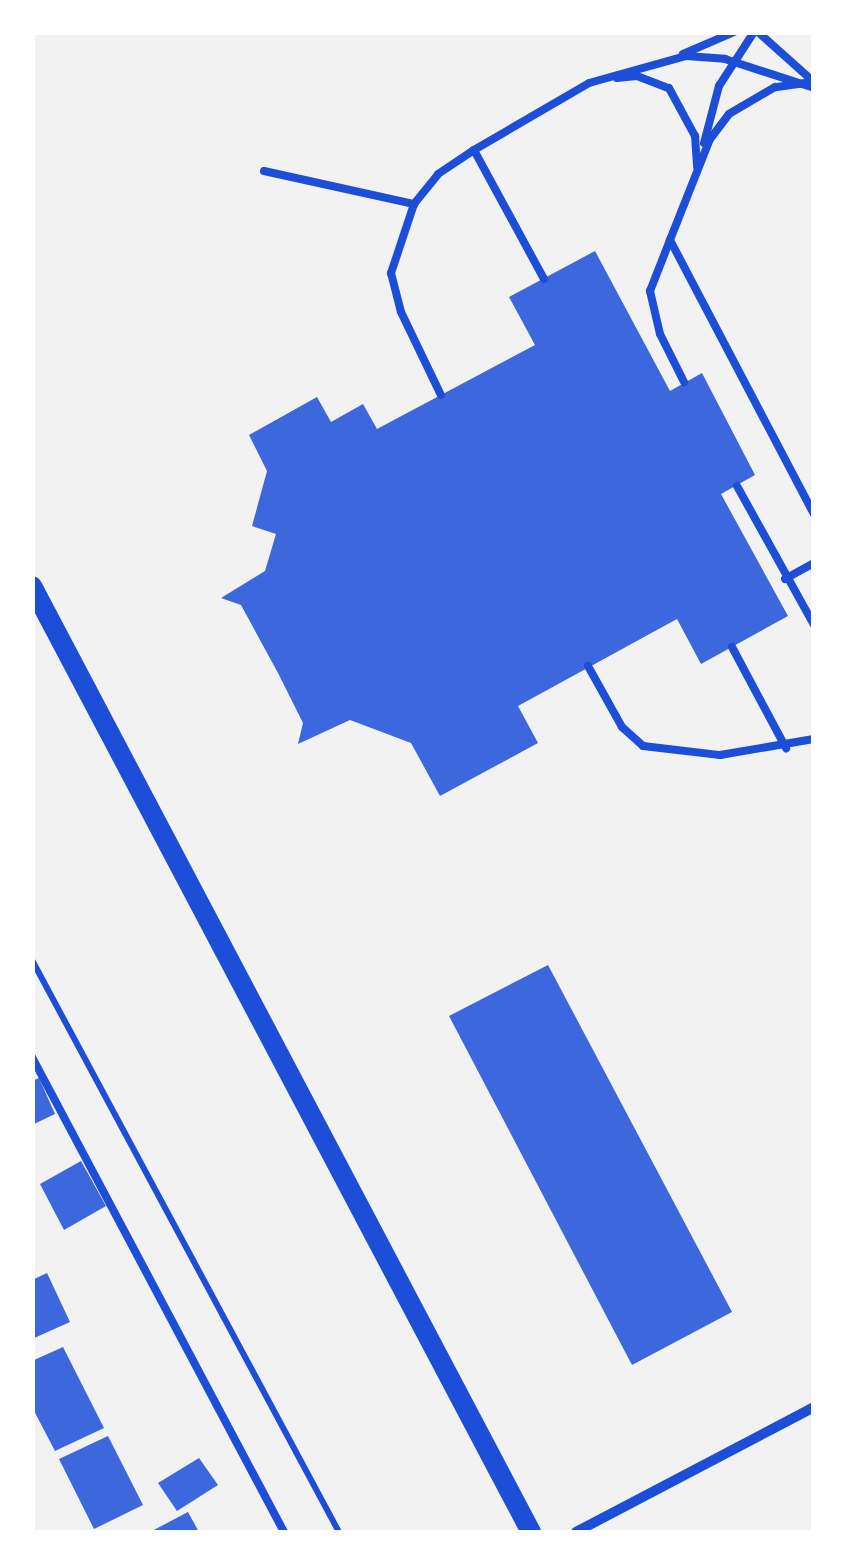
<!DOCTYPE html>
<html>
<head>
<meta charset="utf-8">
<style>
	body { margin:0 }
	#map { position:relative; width:846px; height:1565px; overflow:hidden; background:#f2f2f2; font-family:"Roboto Condensed",sans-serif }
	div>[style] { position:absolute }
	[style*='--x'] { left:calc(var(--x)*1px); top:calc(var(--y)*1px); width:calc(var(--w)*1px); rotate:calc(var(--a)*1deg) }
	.building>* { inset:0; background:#3d67dc }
	.path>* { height:6px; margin:-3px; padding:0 3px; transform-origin:3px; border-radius:3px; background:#1d4ed8 }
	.service>* { height:8px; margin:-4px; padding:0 4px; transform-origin:4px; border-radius:4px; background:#1d4ed8 }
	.minor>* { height:10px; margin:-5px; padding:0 5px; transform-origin:5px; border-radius:5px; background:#1d4ed8 }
	.secondary>* { height:20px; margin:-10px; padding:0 10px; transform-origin:10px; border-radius:10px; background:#1d4ed8 }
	span { translate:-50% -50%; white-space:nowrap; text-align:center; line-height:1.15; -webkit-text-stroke:10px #fff; paint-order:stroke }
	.frame { position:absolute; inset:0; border:35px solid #fff; pointer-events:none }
</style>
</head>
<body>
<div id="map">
	<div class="building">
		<div style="clip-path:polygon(595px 251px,670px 391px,702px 373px,755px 475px,721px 494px,788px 616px,701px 664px,677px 619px,518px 706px,538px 743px,440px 796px,411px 743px,350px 720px,298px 744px,303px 723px,278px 673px,241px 605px,221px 598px,265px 571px,276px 534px,252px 526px,267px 471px,249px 435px,317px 397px,331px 422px,363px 404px,377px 429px,535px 345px,509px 297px)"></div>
		<div style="clip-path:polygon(548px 965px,732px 1312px,632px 1365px,449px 1016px)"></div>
		<div style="clip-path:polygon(39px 1078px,55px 1114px,32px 1125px,32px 1081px)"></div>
		<div style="clip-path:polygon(81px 1161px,106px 1206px,64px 1230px,40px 1184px)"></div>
		<div style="clip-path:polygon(47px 1273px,70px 1322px,32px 1339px,32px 1280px)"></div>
		<div style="clip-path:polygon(63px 1347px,104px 1428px,55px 1451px,32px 1407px,32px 1361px)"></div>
		<div style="clip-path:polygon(108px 1436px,143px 1505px,94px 1529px,59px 1459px)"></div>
		<div style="clip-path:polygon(199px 1458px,218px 1485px,177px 1511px,158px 1483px)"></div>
		<div style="clip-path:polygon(188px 1512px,199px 1532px,150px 1532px)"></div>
	</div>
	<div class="path">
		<div style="--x:32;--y:960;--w:649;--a:61.78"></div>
	</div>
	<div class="service">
		<div style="--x:758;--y:32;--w:75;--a:41.8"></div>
		<div style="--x:683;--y:54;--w:56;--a:-23.3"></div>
		<div style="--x:617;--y:78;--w:20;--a:-6"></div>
		<div style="--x:637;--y:76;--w:34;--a:21"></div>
		<div style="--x:669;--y:88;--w:55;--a:61.6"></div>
		<div style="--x:695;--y:136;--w:31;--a:86"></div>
		<div style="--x:805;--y:83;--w:30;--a:172"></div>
		<div style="--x:775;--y:87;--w:53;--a:149.6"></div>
		<div style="--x:729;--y:114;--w:31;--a:127"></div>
		<div style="--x:710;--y:139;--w:109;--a:111.6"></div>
		<div style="--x:670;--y:240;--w:310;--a:62.3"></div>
		<div style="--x:704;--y:143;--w:59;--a:-75.3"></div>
		<div style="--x:719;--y:86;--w:64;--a:-57.1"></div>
		<div style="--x:264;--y:171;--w:154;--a:12.4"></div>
		<div style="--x:414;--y:204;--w:38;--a:-51"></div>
		<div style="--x:438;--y:174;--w:43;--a:-33.7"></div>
		<div style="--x:414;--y:204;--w:73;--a:108.4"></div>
		<div style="--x:391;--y:273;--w:40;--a:75.6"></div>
		<div style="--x:401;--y:312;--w:92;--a:64.3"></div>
		<div style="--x:670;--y:240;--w:55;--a:111.4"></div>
		<div style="--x:650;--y:291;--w:44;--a:76.9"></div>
		<div style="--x:660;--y:334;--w:54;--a:63.4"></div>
		<div style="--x:544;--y:279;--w:147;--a:-118.5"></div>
		<div style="--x:474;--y:150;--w:133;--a:-30.2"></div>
		<div style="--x:589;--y:83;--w:101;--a:-15.6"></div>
		<div style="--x:686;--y:56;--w:39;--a:4"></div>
		<div style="--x:725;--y:59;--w:94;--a:18"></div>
		<div style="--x:737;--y:486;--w:159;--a:61"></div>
		<div style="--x:785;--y:579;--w:33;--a:-29"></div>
		<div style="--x:732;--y:647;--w:115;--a:61.9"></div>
		<div style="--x:588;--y:666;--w:70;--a:60.9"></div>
		<div style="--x:622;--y:727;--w:28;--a:42"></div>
		<div style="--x:643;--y:746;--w:78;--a:6.7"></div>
		<div style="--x:720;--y:755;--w:95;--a:-9.7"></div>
		<div style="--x:32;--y:1057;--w:538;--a:62.05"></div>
	</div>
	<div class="minor">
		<div style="--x:576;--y:1532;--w:269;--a:-27.7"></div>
	</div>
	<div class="secondary">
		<div style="--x:32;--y:586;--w:1070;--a:62.19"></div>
	</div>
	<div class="frame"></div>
</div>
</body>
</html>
